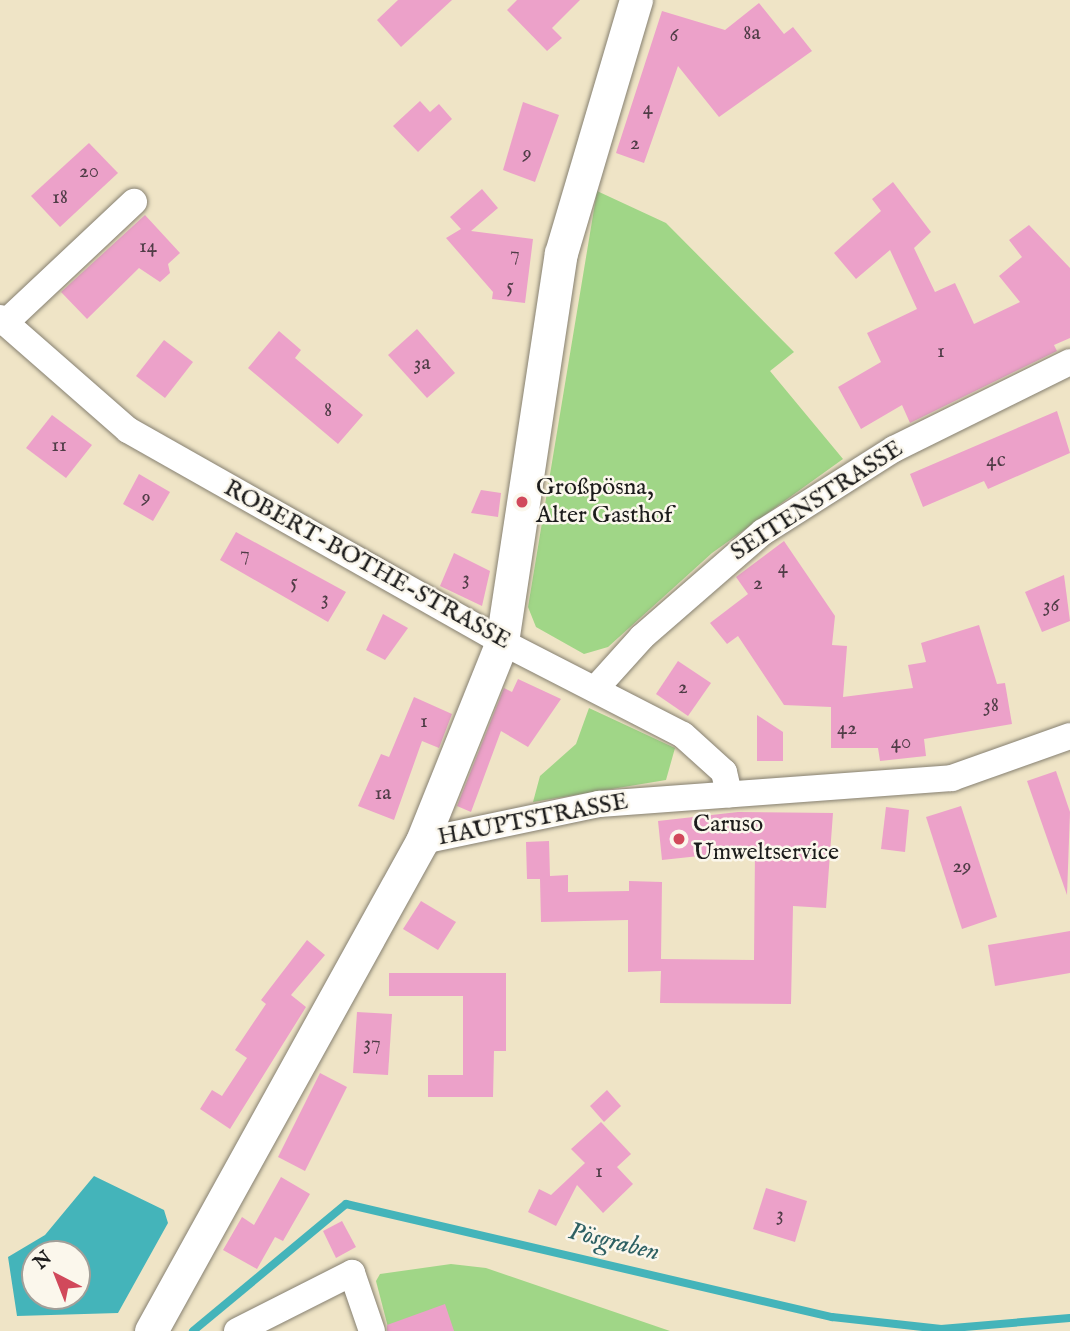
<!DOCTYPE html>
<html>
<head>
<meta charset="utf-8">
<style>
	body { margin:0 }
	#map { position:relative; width:1070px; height:1331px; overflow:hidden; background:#efe4c6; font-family:"IM FELL English",serif }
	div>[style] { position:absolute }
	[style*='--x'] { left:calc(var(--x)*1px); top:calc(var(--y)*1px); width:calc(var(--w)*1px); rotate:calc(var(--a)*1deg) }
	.green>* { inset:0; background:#a0d687 }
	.water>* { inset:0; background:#44b4ba }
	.stream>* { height:8px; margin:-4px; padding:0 4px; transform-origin:4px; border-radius:4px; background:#44b4ba }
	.building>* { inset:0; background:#eca1c9 }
	.roads { filter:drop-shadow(0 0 2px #868071) drop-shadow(0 0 2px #868071) }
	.minor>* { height:26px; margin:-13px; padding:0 13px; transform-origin:13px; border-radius:13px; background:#fff }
	.tertiary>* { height:33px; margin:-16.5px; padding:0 16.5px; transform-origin:16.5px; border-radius:16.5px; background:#fff }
	.dots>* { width:19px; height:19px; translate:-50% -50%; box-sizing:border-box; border:4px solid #fbf7ec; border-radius:50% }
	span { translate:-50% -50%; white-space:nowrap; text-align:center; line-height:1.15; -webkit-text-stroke:5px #fbf7ec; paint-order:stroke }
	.number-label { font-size:21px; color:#503d47 }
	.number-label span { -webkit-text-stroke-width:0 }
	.poi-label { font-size:24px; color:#1c1c1c }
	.left { translate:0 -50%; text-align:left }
	.street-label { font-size:24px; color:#1c1c1c }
	.water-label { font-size:26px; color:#2e6063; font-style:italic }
	.north { position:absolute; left:21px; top:1240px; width:70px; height:70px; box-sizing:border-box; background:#fbf7ec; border:2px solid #a29f99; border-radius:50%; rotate:318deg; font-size:19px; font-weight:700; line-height:28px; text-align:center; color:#1c1c1c }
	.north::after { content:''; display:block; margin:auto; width:24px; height:32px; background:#d1495b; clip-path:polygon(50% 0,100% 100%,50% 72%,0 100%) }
</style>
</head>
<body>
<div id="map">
	<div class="green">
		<div style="clip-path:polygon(597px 191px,666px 223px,794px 352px,770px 371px,843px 459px,712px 553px,608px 647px,584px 654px,536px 627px,528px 607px)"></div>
		<div style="clip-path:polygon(589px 708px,675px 748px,666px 780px,533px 802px,540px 776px,576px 744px)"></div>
		<div style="clip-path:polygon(451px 1264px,486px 1268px,670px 1331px,389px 1331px,376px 1281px,380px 1274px)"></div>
	</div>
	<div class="water">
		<div style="clip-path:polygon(evenodd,94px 1176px,164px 1210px,168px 1223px,118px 1313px,17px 1316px,8px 1257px,45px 1235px,94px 1176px,35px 1254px,77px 1254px,77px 1296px,35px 1296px,35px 1254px)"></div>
	</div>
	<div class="stream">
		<div style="--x:193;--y:1331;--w:199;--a:-39.7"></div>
		<div style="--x:346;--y:1204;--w:499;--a:13.1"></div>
		<div style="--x:832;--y:1317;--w:110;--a:6.3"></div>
		<div style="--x:941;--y:1329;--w:129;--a:-4.9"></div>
	</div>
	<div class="building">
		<div style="clip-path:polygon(398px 0,452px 0,401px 47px,377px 20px)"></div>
		<div style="clip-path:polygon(517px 0,580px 0,552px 28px,562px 38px,547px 51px,507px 10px)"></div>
		<div style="clip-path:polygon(759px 3px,784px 34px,793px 27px,812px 51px,719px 117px,678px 66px,644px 163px,616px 153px,662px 11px,725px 30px)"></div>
		<div style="clip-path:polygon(420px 101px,430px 112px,439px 104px,452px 119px,418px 152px,393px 126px)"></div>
		<div style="clip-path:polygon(523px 102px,559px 115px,535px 182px,503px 170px)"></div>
		<div style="clip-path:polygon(89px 143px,118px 173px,60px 227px,31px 196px)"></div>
		<div style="clip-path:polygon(893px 182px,931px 232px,914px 248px,935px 292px,955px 283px,974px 324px,1020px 302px,999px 276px,1022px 257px,1009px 240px,1029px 225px,1070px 268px,1070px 338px,1054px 345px,1057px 351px,910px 423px,902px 405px,861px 429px,838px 387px,881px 362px,867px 333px,917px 309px,890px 250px,856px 279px,834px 253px,881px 211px,872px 199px)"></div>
		<div style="clip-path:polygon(482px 189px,498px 208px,471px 231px,533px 239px,525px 303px,492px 299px,493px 292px,446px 238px,461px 229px,450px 217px)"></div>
		<div style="clip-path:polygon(145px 215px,180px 253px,168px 264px,170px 273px,160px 282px,139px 268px,87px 319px,61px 292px)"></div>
		<div style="clip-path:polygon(417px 329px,455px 373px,427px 398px,388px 355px)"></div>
		<div style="clip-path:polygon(279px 331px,301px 350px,295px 358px,363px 415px,338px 444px,248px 368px)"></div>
		<div style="clip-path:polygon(164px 340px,193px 362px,165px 398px,136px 376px)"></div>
		<div style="clip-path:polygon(1057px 411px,1070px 453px,988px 489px,984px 481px,923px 507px,910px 474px)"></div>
		<div style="clip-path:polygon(52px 415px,92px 445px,66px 478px,26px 448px)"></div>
		<div style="clip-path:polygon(139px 474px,170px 492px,153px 521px,123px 504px)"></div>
		<div style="clip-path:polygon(481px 490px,501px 493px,498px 517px,471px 513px)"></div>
		<div style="clip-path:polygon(236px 532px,346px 592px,328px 622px,220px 560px)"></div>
		<div style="clip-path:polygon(784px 541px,835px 616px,832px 645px,847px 646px,843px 697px,913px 688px,908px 665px,926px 662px,921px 643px,979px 625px,997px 684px,1005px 683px,1012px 724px,924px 739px,926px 756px,880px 761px,878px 748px,831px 748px,831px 707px,784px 705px,738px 636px,727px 644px,710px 623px,748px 594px,736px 577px)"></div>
		<div style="clip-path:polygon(454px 553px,490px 571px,482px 606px,440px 586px)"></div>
		<div style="clip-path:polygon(1064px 575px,1070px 621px,1042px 632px,1025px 592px)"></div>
		<div style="clip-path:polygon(383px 614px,408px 628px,385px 660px,366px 650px)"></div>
		<div style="clip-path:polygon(678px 661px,711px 683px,688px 716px,656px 694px)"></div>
		<div style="clip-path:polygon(518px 679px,561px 699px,528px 747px,501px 731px,471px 812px,457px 806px,504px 688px,512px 692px)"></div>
		<div style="clip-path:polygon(414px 697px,452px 714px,439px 748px,422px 741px,394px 820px,358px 806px,381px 754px,389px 757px)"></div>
		<div style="clip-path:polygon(757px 715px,783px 732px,783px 761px,757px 761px)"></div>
		<div style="clip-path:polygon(1056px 771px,1070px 812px,1067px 895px,1027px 781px)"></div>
		<div style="clip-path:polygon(961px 806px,997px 917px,962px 929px,926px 817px)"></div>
		<div style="clip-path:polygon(886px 807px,909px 810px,905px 852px,881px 849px)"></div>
		<div style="clip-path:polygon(738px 812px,833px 813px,826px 908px,793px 906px,791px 1004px,660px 1003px,661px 971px,628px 972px,628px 920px,541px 922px,540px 879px,527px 879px,526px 842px,549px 841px,550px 876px,568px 875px,568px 892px,629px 891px,629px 881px,662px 882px,661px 959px,754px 960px,755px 850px,662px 860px,658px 821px)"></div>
		<div style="clip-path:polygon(421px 901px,456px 922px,438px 950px,403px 929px)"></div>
		<div style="clip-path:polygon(1070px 931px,1070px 973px,995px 986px,988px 945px)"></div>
		<div style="clip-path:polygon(307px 940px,325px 955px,291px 995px,306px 1007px,230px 1129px,200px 1109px,212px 1090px,222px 1096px,247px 1058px,235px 1050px,266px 1004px,261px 1000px)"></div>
		<div style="clip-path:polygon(389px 973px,506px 973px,506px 1051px,494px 1051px,493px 1097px,428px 1097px,428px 1075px,463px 1075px,463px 996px,389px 996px)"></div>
		<div style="clip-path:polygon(357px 1012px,392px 1014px,388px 1075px,353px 1073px)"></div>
		<div style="clip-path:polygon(320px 1073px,347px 1087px,305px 1171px,278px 1157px)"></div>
		<div style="clip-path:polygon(607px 1090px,621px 1106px,604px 1122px,590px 1106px)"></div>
		<div style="clip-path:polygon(601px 1122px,631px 1154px,617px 1167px,633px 1184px,603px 1213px,577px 1185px,556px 1226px,528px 1212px,539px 1189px,551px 1195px,585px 1163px,571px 1149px)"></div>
		<div style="clip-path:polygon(281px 1177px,310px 1194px,283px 1241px,275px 1237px,257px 1269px,223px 1250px,242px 1217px,254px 1225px)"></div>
		<div style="clip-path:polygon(766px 1188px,807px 1201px,795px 1242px,753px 1229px)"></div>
		<div style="clip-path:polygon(342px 1221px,356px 1247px,336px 1258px,323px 1231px)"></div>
		<div style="clip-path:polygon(445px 1304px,454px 1331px,387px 1331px,387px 1325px)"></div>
	</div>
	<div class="roads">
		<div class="minor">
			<div style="--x:0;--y:318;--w:170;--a:41.2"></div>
			<div style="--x:128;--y:430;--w:430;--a:29.5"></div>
			<div style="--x:502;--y:642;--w:203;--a:27.2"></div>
			<div style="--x:683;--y:735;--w:55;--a:42.1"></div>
			<div style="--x:724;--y:772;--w:23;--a:77"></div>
			<div style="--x:5;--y:323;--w:177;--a:-43.2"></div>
			<div style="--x:597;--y:687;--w:67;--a:-48"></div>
			<div style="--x:642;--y:637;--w:160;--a:-41"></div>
			<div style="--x:763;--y:532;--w:155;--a:-32.4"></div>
			<div style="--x:894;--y:449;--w:196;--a:-26.3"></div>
			<div style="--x:422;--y:841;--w:181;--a:-11.8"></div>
			<div style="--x:599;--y:804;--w:354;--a:-4.2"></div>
			<div style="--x:952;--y:778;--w:125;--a:-19.6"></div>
			<div style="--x:237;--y:1331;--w:129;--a:-26.8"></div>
			<div style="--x:352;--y:1273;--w:61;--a:71"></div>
		</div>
		<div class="tertiary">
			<div style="--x:151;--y:1331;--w:560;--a:-61.05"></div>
			<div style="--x:422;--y:841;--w:214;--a:-68.1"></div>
			<div style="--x:502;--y:642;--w:393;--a:-81.4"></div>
			<div style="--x:561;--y:253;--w:264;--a:-73.5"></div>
		</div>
	</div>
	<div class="dots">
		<div style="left:522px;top:502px;background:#d1495b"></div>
		<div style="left:679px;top:839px;background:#d1495b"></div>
	</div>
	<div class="number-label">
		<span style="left:752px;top:34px">8a</span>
		<span style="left:674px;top:36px">6</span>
		<span style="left:648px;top:109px">4</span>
		<span style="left:635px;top:144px">2</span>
		<span style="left:527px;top:154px">9</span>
		<span style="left:89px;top:172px">20</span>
		<span style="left:60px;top:198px">18</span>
		<span style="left:148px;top:247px">14</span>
		<span style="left:515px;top:255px">7</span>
		<span style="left:510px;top:287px">5</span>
		<span style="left:941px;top:352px">1</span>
		<span style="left:422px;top:364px">3a</span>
		<span style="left:328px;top:411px">8</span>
		<span style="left:59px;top:446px">11</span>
		<span style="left:996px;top:461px">4c</span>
		<span style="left:146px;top:498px">9</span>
		<span style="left:245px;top:555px">7</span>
		<span style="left:783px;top:568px">4</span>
		<span style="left:466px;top:579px">3</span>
		<span style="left:294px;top:583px">5</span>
		<span style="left:758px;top:584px">2</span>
		<span style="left:325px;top:599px">3</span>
		<span style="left:1051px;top:606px">36</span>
		<span style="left:683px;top:688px">2</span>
		<span style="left:991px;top:706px">38</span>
		<span style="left:424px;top:722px">1</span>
		<span style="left:847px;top:729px">42</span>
		<span style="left:901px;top:743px">40</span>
		<span style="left:383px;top:794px">1a</span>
		<span style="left:962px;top:867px">29</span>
		<span style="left:372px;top:1044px">37</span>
		<span style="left:599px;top:1172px">1</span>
		<span style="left:780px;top:1215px">3</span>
	</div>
	<div class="poi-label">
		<span class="left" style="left:536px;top:502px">Großpösna,<br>Alter Gasthof</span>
		<span class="left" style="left:693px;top:839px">Caruso<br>Umweltservice</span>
	</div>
	<div class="street-label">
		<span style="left:817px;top:501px;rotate:-33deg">SEITENSTRASSE</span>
		<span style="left:367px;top:565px;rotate:29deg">ROBERT-BOTHE-STRASSE</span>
		<span style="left:533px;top:820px;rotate:-11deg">HAUPTSTRASSE</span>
	</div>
	<div class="water-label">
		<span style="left:614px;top:1242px;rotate:14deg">Pösgraben</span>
	</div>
	<div class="north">N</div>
</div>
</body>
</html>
